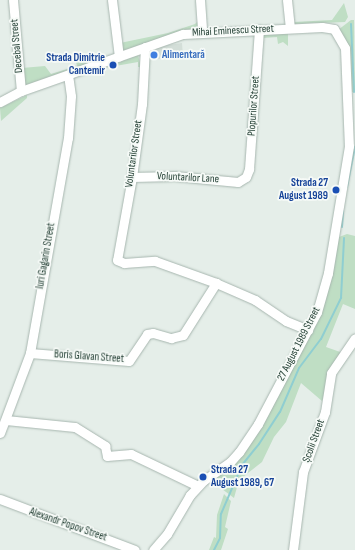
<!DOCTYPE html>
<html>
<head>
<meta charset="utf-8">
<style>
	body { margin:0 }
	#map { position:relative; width:355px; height:550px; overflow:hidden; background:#e5eee9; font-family:"Sofia Sans Condensed",sans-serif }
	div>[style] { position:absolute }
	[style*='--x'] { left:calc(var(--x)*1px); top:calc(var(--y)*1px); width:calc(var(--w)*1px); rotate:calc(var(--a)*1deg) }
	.built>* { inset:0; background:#d3ded8 }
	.green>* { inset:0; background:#bfdec4 }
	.stream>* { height:2px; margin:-1px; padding:0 1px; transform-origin:1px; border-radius:1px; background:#8fced1 }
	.roads { filter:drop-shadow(0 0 1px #a7b6af) drop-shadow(0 0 1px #a7b6af) }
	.minor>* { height:9px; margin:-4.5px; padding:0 4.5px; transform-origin:4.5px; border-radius:4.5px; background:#fff }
	.dots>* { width:11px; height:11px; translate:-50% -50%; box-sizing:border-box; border:2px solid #f6faf7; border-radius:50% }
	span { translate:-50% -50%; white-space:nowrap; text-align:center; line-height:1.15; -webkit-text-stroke:3.5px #f6faf7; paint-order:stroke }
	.street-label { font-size:11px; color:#244035 }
	.shop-label { font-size:11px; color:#366cbe; font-weight:700 }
	.left { translate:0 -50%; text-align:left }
	.transit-label { font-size:11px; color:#164399; font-weight:700 }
	.right { translate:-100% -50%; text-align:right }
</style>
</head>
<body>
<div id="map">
	<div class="built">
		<div style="clip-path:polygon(182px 43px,183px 56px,152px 60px,152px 52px,156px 47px)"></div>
	</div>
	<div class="green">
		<div style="clip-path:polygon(344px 3px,348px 17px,345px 22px,295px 24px,294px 22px,332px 20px)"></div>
		<div style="clip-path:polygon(199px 20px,197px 28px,175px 33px,122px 51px,120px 43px,168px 33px,195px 24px)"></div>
		<div style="clip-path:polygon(351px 20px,354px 20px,355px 92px,350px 92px,338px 30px)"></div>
		<div style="clip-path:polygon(288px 33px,288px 46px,283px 42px,278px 44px,277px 37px,262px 38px,262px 34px)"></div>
		<div style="clip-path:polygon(84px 55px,86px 64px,26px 85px,24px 83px,22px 68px,45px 66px,51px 74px,77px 66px,75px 57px)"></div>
		<div style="clip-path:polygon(138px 55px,141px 67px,138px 67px,138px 62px,104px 68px)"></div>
		<div style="clip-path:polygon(27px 95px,27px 98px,1px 121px,0 108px)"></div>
		<div style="clip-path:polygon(347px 234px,355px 236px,355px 309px,343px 304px,326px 347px,343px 353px,322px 401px,301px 383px,286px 422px,274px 437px,262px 462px,239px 480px,234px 498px,210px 480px,239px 459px,255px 435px,331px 277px,339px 237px)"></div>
		<div style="clip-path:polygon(224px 494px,231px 501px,225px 527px,228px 529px,221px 550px,209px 550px,214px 537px,216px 538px,217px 515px)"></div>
	</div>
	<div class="stream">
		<div style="--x:351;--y:24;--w:68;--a:87.5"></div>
		<div style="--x:347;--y:187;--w:41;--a:-78.7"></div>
		<div style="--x:342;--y:227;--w:16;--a:-86"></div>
		<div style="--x:214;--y:550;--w:13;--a:-63"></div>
		<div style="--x:220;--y:538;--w:24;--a:-88"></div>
		<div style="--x:221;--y:514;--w:53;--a:-66.8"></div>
		<div style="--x:242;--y:465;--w:27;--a:-51"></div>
		<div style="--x:259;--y:444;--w:38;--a:-57"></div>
		<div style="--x:280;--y:412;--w:48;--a:-66.6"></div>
		<div style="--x:299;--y:368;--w:36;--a:-53"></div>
		<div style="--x:321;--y:339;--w:46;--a:-64"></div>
		<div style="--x:341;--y:298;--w:60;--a:-87.1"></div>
	</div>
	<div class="roads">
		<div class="minor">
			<div style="--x:13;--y:0;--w:91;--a:85"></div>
			<div style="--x:112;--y:0;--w:57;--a:83"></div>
			<div style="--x:200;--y:0;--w:32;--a:86"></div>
			<div style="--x:287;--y:0;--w:28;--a:84"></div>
			<div style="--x:145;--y:47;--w:57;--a:93"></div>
			<div style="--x:142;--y:104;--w:74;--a:97.8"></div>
			<div style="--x:132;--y:177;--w:84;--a:100.2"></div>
			<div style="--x:117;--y:260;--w:8;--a:23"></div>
			<div style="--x:124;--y:263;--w:31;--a:-4"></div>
			<div style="--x:155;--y:261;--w:65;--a:19.8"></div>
			<div style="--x:0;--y:102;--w:24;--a:-28"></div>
			<div style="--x:21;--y:91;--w:172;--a:-19.4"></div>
			<div style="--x:183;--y:34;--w:139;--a:-2.9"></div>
			<div style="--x:322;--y:27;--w:12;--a:9"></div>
			<div style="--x:334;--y:29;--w:22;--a:60"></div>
			<div style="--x:345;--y:48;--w:98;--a:87.7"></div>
			<div style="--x:349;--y:146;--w:129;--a:99.4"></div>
			<div style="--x:328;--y:273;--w:41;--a:105.8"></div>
			<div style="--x:317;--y:312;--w:127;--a:117.8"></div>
			<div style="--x:258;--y:424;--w:34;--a:124"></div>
			<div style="--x:239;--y:452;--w:13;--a:132"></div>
			<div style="--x:230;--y:462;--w:32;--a:145"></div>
			<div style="--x:204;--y:480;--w:21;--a:133"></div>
			<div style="--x:190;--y:495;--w:45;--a:120.5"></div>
			<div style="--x:167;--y:534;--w:21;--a:131"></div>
			<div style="--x:132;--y:177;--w:43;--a:-1.3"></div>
			<div style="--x:175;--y:176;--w:63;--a:5.4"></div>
			<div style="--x:238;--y:182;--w:9;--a:-32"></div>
			<div style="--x:246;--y:177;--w:9;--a:-69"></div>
			<div style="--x:249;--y:169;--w:140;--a:-85.9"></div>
			<div style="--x:30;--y:353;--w:99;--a:4.6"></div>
			<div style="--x:129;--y:361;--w:32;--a:-56"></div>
			<div style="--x:147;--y:334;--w:6;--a:-9"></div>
			<div style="--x:153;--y:333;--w:19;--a:16"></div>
			<div style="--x:171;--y:338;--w:12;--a:-14"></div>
			<div style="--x:183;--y:335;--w:62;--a:-57.6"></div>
			<div style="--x:216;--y:283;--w:43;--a:23.6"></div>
			<div style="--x:255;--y:300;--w:37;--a:34"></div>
			<div style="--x:286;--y:321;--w:24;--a:22"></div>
			<div style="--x:6;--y:420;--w:69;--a:5.8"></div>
			<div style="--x:75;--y:427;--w:36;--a:32"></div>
			<div style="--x:105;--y:446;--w:10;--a:79"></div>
			<div style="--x:107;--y:456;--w:24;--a:-5"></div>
			<div style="--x:131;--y:454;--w:74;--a:25.5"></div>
			<div style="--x:0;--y:433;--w:85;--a:-69.4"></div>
			<div style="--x:30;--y:353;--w:218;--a:-80"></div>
			<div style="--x:68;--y:138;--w:42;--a:-85.9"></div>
			<div style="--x:71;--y:96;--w:21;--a:-98"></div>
			<div style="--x:0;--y:499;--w:144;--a:20.7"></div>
			<div style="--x:293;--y:550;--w:79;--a:-82.7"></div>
			<div style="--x:303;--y:472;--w:64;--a:-69.9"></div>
			<div style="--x:325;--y:412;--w:39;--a:-81"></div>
			<div style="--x:331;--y:373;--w:42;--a:-55.6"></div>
		</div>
	</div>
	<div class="dots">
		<div style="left:154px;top:55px;background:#3f7fe0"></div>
		<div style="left:113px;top:65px;background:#1a4fb4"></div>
		<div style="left:336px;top:190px;background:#1a4fb4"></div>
		<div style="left:203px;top:477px;background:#1a4fb4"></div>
	</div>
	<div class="street-label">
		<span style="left:233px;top:31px;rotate:-3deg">Mihai Eminescu Street</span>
		<span style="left:17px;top:46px;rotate:-95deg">Decebal Street</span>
		<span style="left:254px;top:106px;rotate:-86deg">Plopurilor Street</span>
		<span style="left:134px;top:154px;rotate:-82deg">Voluntarilor Street</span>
		<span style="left:188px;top:178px;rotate:3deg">Voluntarilor Lane</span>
		<span style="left:46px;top:256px;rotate:-80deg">Iuri Gagarin Street</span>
		<span style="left:299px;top:344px;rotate:-63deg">27 August 1989 Street</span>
		<span style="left:89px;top:357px;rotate:4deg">Boris Glavan Street</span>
		<span style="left:314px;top:441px;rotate:-70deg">Școlii Street</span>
		<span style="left:68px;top:525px;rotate:19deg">Alexandr Popov Street</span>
	</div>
	<div class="shop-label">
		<span class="left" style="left:162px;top:55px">Alimentară</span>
	</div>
	<div class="transit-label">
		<span class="right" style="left:105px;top:65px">Strada Dimitrie<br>Cantemir</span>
		<span class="right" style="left:328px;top:190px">Strada 27<br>August 1989</span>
		<span class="left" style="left:211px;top:477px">Strada 27<br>August 1989, 67</span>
	</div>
</div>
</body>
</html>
